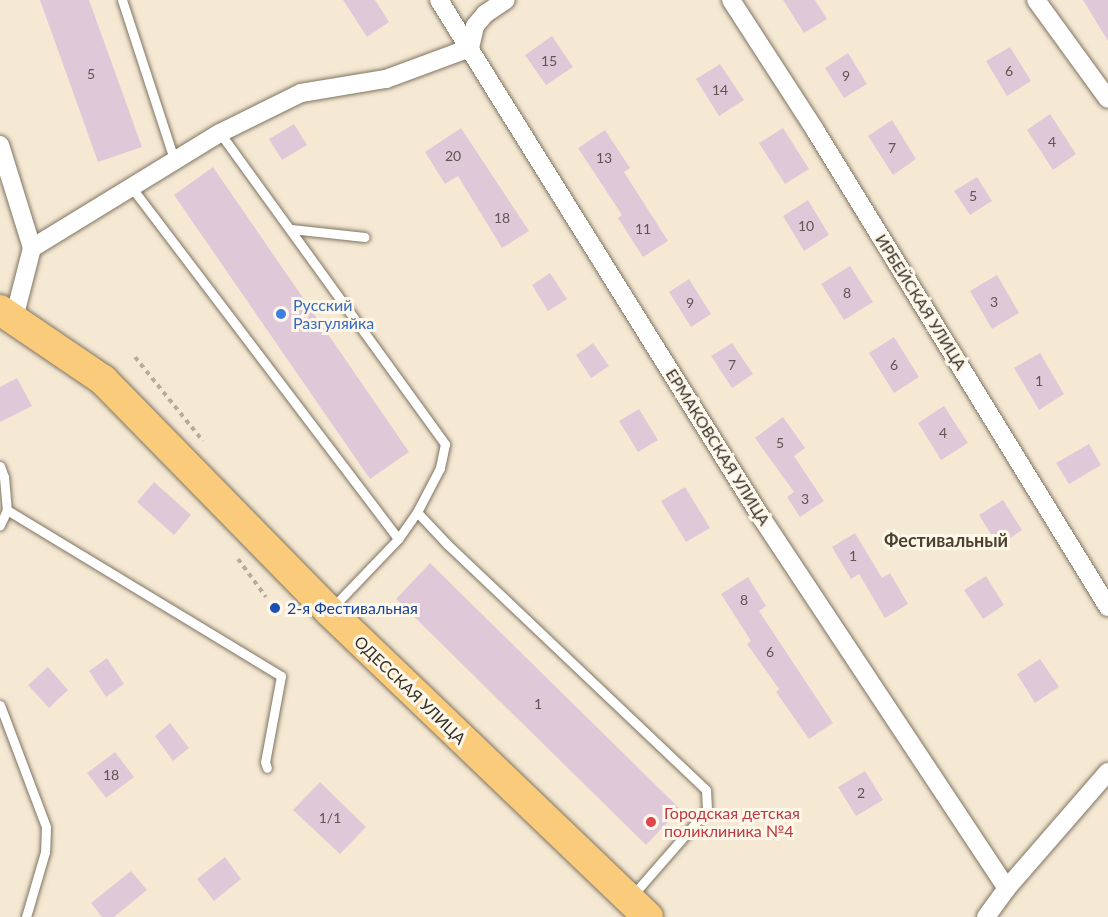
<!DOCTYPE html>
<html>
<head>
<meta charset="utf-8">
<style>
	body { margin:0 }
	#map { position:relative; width:1108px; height:917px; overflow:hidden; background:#f6e9d4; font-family:Lato,sans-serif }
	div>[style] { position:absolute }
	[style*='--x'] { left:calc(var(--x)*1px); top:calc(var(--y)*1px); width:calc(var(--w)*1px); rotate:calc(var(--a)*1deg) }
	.building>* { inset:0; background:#dfc9d8 }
	.path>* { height:4px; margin-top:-2px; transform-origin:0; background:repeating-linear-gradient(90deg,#b6ac9b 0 4.5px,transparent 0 9px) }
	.roads { filter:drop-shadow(0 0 2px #7f7461) drop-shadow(0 0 2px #7f7461) }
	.service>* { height:9px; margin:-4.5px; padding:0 4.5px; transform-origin:4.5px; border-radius:4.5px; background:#fff }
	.minor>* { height:18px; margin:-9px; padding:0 9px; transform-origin:9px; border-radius:9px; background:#fff }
	.primary>* { height:30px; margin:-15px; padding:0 15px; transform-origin:15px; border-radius:15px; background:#facb7a }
	.dots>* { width:16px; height:16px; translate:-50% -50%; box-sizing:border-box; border:3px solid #fff7ea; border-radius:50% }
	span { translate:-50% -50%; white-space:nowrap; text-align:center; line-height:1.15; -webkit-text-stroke:6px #fff7ea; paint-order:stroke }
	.number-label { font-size:14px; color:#5f5653 }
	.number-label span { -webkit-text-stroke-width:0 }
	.street-label { font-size:16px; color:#342f27 }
	.shop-label { font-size:16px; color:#366cbe }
	.left { translate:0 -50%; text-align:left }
	.transit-label { font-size:16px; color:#164399 }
	.health-label { font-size:16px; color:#be3a42 }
	.neighbourhood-label { font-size:18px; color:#4b412f; font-weight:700 }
</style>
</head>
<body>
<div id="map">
	<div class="building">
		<div style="clip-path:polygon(40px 0,89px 0,142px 147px,98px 162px)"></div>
		<div style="clip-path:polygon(343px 0,375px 0,389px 22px,367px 37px)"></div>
		<div style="clip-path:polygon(783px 0,815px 0,827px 19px,804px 33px)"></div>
		<div style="clip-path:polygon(1083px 0,1108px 0,1108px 41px)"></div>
		<div style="clip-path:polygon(552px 36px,573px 67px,546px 85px,525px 55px)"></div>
		<div style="clip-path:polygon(1010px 47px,1031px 81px,1007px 96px,986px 61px)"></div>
		<div style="clip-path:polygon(848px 53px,867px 84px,844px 98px,825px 68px)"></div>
		<div style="clip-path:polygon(720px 64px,744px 100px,719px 116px,696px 79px)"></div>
		<div style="clip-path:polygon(1050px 114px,1076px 154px,1053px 170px,1027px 130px)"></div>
		<div style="clip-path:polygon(892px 120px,916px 159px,893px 175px,868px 136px)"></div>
		<div style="clip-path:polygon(294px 124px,307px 145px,282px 160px,269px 139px)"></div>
		<div style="clip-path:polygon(461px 128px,529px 231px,502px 248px,458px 176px,445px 184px,425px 152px)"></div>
		<div style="clip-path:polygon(783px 128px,809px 169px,785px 184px,759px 143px)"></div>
		<div style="clip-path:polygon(605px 130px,630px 168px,624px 172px,668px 241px,643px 257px,618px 218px,622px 215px,578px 148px)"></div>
		<div style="clip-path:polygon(213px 167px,409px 452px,370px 479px,174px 195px)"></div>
		<div style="clip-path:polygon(977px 177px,992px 201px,970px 215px,954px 191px)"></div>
		<div style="clip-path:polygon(808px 200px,829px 235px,804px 251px,783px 216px)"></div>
		<div style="clip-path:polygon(850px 266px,873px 302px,844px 320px,821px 284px)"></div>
		<div style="clip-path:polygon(550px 273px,567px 299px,548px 311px,532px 285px)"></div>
		<div style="clip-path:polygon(997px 275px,1019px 313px,992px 329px,970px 291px)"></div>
		<div style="clip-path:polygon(689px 279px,711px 314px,691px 327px,669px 292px)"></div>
		<div style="clip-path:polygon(894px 337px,919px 377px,894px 393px,869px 353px)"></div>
		<div style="clip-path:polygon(593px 343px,609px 366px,591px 378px,576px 355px)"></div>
		<div style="clip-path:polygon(732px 343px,753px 374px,732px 388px,711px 356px)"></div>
		<div style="clip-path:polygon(1040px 353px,1064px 394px,1039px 410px,1014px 368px)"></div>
		<div style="clip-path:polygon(17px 378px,32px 406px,0 422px,0 387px)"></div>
		<div style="clip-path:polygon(944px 406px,968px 443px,941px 460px,918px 423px)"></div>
		<div style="clip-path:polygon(639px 409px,658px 440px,638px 452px,619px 421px)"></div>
		<div style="clip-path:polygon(783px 417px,805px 448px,794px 456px,824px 501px,800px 517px,787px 497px,794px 492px,755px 438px)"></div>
		<div style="clip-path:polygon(1089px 444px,1101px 465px,1069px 484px,1056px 463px)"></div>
		<div style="clip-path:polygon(154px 482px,191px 515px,174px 535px,137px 502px)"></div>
		<div style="clip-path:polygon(685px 487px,710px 528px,686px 542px,661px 501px)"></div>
		<div style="clip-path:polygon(1003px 500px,1022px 530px,998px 546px,979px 515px)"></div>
		<div style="clip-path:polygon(855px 533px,882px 578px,890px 573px,908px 604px,885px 618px,859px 574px,851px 579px,832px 547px)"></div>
		<div style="clip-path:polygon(430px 563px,680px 809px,646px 845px,396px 599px)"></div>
		<div style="clip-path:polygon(986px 576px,1004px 605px,983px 619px,964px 590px)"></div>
		<div style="clip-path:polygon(748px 577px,766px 606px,759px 611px,833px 723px,809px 739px,776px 692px,779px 689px,747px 644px,751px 641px,721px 594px)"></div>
		<div style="clip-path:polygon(107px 658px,124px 684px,106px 697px,89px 671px)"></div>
		<div style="clip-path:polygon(1040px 659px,1059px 687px,1035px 703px,1017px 674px)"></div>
		<div style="clip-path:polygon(48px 667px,68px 690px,49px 708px,28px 685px)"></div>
		<div style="clip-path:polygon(170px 723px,189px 748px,173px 761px,155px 736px)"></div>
		<div style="clip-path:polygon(115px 752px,134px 777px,106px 798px,87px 773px)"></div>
		<div style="clip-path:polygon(865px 771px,883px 800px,856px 816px,838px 787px)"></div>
		<div style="clip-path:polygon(320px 782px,366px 827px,340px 854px,293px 810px)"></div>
		<div style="clip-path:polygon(225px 857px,241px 879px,214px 901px,197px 879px)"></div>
		<div style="clip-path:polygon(131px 871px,147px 890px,114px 917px,102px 917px,91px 903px)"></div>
	</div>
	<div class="path">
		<div style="--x:135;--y:357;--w:108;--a:51"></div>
		<div style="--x:238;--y:559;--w:47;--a:53.6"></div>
	</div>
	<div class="roads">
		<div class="service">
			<div style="--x:122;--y:0;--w:170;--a:71.9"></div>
			<div style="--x:220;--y:133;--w:384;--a:54.1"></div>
			<div style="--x:445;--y:444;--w:25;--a:102"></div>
			<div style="--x:440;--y:468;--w:50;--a:117.6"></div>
			<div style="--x:417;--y:512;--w:33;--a:125"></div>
			<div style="--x:398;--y:539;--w:94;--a:133.7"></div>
			<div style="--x:132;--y:188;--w:440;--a:52.8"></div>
			<div style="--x:291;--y:229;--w:74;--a:6.2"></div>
			<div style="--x:0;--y:466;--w:12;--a:70"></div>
			<div style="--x:4;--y:477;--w:33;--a:85"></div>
			<div style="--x:7;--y:510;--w:17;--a:115"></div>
			<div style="--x:7;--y:510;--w:320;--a:31.2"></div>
			<div style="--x:281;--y:676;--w:87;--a:100.5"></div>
			<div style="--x:265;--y:762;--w:6;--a:72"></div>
			<div style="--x:417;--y:512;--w:44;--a:46.8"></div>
			<div style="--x:447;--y:544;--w:357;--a:43.5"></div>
			<div style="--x:706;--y:790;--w:20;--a:87"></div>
			<div style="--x:707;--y:810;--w:114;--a:131.1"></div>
			<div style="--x:0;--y:705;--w:130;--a:69.3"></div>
			<div style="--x:46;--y:827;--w:25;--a:92"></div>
			<div style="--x:45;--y:852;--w:68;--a:106.3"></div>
		</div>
		<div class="minor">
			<div style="--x:439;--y:0;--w:609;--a:58.08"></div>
			<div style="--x:761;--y:517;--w:445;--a:56.5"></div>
			<div style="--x:731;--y:0;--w:155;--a:57.1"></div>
			<div style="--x:815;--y:130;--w:560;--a:58.44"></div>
			<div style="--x:1036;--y:0;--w:122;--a:54"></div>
			<div style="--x:0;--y:145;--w:108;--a:72.7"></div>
			<div style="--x:32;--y:248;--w:72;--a:104.4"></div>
			<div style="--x:32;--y:248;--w:220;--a:-31.5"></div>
			<div style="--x:220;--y:133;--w:90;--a:-26.3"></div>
			<div style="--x:301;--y:93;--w:86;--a:-9.4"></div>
			<div style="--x:386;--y:79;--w:90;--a:-20.3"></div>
			<div style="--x:470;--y:48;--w:23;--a:-77"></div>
			<div style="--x:475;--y:26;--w:16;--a:-50"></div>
			<div style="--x:485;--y:14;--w:25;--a:-34"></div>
			<div style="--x:986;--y:917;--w:36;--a:-54"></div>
			<div style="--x:1007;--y:888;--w:154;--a:-49"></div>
		</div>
		<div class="primary">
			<div style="--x:0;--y:310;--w:125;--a:34.2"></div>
			<div style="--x:103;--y:380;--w:323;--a:45.6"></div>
			<div style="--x:329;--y:611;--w:442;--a:43.8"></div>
		</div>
	</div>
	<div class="dots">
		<div style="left:281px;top:314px;background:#3f7fe0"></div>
		<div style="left:275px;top:608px;background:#1a4fb4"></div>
		<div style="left:651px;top:822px;background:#e0444e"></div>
	</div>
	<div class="number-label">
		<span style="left:549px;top:61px">15</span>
		<span style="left:1009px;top:71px">6</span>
		<span style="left:91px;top:74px">5</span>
		<span style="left:846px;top:76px">9</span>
		<span style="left:720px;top:90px">14</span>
		<span style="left:1052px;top:142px">4</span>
		<span style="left:892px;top:148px">7</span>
		<span style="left:453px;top:156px">20</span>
		<span style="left:604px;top:158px">13</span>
		<span style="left:973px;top:196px">5</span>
		<span style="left:502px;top:218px">18</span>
		<span style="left:806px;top:226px">10</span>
		<span style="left:643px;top:229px">11</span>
		<span style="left:847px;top:293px">8</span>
		<span style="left:994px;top:302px">3</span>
		<span style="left:690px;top:303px">9</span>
		<span style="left:732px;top:365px">7</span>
		<span style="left:894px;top:365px">6</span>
		<span style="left:1039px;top:381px">1</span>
		<span style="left:943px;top:433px">4</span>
		<span style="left:780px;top:443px">5</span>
		<span style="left:805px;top:499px">3</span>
		<span style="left:853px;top:556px">1</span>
		<span style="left:744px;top:600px">8</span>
		<span style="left:770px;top:652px">6</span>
		<span style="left:538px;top:704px">1</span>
		<span style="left:111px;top:775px">18</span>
		<span style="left:861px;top:793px">2</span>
		<span style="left:330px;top:818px">1/1</span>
	</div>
	<div class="street-label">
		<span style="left:921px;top:302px;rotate:58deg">ИРБЕЙСКАЯ УЛИЦА</span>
		<span style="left:718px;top:447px;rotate:58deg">ЕРМАКОВСКАЯ УЛИЦА</span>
		<span style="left:410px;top:690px;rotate:44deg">ОДЕССКАЯ УЛИЦА</span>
	</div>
	<div class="shop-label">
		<span class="left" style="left:293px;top:314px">Русский<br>Разгуляйка</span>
	</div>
	<div class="transit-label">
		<span class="left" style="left:287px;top:608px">2-я Фестивальная</span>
	</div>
	<div class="health-label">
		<span class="left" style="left:664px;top:822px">Городская детская<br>поликлиника №4</span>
	</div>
	<div class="neighbourhood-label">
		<span style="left:946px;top:540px">Фестивальный</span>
	</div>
</div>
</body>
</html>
